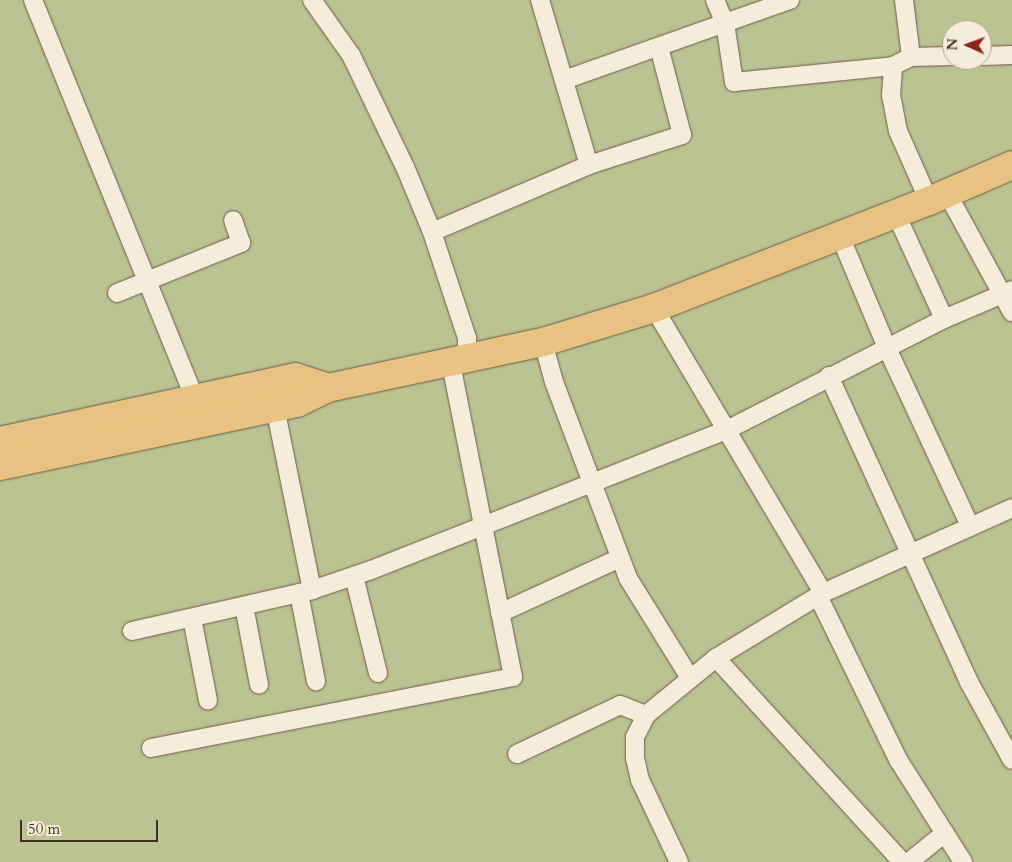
<!DOCTYPE html>
<html>
<head>
<meta charset="utf-8">
<style>
	body { margin:0 }
	#map { position:relative; width:1012px; height:862px; overflow:hidden; background:#efe4c5; font-family:Cardo,serif }
	div>[style] { position:absolute }
	[style*='--x'] { left:calc(var(--x)*1px); top:calc(var(--y)*1px); width:calc(var(--w)*1px); rotate:calc(var(--a)*1deg) }
	.green>* { inset:0; background:#bcc392 }
	.roads { filter:drop-shadow(0 0 1px #6a5c48) drop-shadow(0 0 1px #6a5c48) }
	.minor>* { height:18px; margin:-9px; padding:0 9px; transform-origin:9px; border-radius:9px; background:#f5edd9 }
	.primary>* { height:28px; margin:-14px; padding:0 14px; transform-origin:14px; border-radius:14px; background:#e8c282 }
	span { translate:-50% -50%; white-space:nowrap; text-align:center; line-height:1.15; -webkit-text-stroke:5px #f5edd9; paint-order:stroke }
	.north { position:absolute; left:942px; top:20px; width:50px; height:50px; box-sizing:border-box; background:#f5edd9; border:1px solid #aca18e; border-radius:50%; rotate:272deg; font-size:14px; font-weight:700; line-height:20px; text-align:center; color:#3e2f1e }
	.north::after { content:''; display:block; margin:auto; width:18px; height:22px; background:#8f2418; clip-path:polygon(50% 0,100% 100%,50% 72%,0 100%) }
	.scale { position:absolute; left:20px; top:820px; width:138px; height:22px; box-sizing:border-box; border:2px solid #3e2f1e; border-top:0; padding-left:6px; font-size:15px; line-height:18px; white-space:nowrap; color:#3e2f1e; -webkit-text-stroke:4px #f5edd9; paint-order:stroke }
</style>
</head>
<body>
<div id="map">
	<div class="green">
		<div style="clip-path:polygon(evenodd,0 0,1012px 0,1012px 862px,0 862px,0 0,952px 30px,982px 30px,982px 60px,952px 60px,952px 30px)"></div>
	</div>
	<div class="roads">
		<div class="minor">
			<div style="--x:33;--y:0;--w:431;--a:67.9"></div>
			<div style="--x:312;--y:0;--w:67;--a:54.7"></div>
			<div style="--x:351;--y:55;--w:124;--a:64.3"></div>
			<div style="--x:405;--y:167;--w:70;--a:67.4"></div>
			<div style="--x:432;--y:232;--w:112;--a:71.7"></div>
			<div style="--x:467;--y:338;--w:18;--a:90"></div>
			<div style="--x:540;--y:0;--w:172;--a:73.5"></div>
			<div style="--x:715;--y:0;--w:25;--a:67"></div>
			<div style="--x:725;--y:23;--w:60;--a:81.3"></div>
			<div style="--x:734;--y:82;--w:160;--a:-5.7"></div>
			<div style="--x:904;--y:0;--w:57;--a:83"></div>
			<div style="--x:982;--y:56;--w:30;--a:-2"></div>
			<div style="--x:564;--y:80;--w:240;--a:-19.5"></div>
			<div style="--x:947;--y:193;--w:136;--a:61.4"></div>
			<div style="--x:929;--y:201;--w:77;--a:-113.9"></div>
			<div style="--x:898;--y:131;--w:36;--a:-101"></div>
			<div style="--x:891;--y:96;--w:30;--a:-86"></div>
			<div style="--x:893;--y:66;--w:20;--a:-27"></div>
			<div style="--x:911;--y:57;--w:41;--a:-1.4"></div>
			<div style="--x:896;--y:214;--w:115;--a:65.4"></div>
			<div style="--x:432;--y:232;--w:171;--a:-23.1"></div>
			<div style="--x:589;--y:165;--w:98;--a:-17.9"></div>
			<div style="--x:682;--y:135;--w:91;--a:-104.6"></div>
			<div style="--x:840;--y:236;--w:121;--a:67.2"></div>
			<div style="--x:887;--y:348;--w:196;--a:65"></div>
			<div style="--x:117;--y:293;--w:134;--a:-22"></div>
			<div style="--x:241;--y:243;--w:24;--a:-109"></div>
			<div style="--x:654;--y:308;--w:331;--a:59.3"></div>
			<div style="--x:543;--y:342;--w:41;--a:74.6"></div>
			<div style="--x:554;--y:382;--w:210;--a:69.3"></div>
			<div style="--x:628;--y:578;--w:118;--a:58.2"></div>
			<div style="--x:829;--y:376;--w:337;--a:65.4"></div>
			<div style="--x:969;--y:682;--w:89;--a:61.1"></div>
			<div style="--x:275;--y:407;--w:187;--a:78.6"></div>
			<div style="--x:354;--y:576;--w:100;--a:76.1"></div>
			<div style="--x:299;--y:593;--w:90;--a:79.1"></div>
			<div style="--x:818;--y:596;--w:184;--a:63.9"></div>
			<div style="--x:899;--y:761;--w:120;--a:57.6"></div>
			<div style="--x:244;--y:606;--w:80;--a:79.2"></div>
			<div style="--x:500;--y:613;--w:132;--a:-24.6"></div>
			<div style="--x:192;--y:618;--w:84;--a:79"></div>
			<div style="--x:132;--y:631;--w:185;--a:-12.8"></div>
			<div style="--x:312;--y:590;--w:62;--a:-18.7"></div>
			<div style="--x:371;--y:570;--w:383;--a:-21.5"></div>
			<div style="--x:727;--y:430;--w:244;--a:-27.1"></div>
			<div style="--x:944;--y:319;--w:74;--a:-23.1"></div>
			<div style="--x:716;--y:658;--w:276;--a:47.6"></div>
			<div style="--x:151;--y:748;--w:369;--a:-11.1"></div>
			<div style="--x:513;--y:677;--w:323;--a:-101.2"></div>
			<div style="--x:517;--y:754;--w:114;--a:-25.4"></div>
			<div style="--x:620;--y:705;--w:28;--a:21"></div>
			<div style="--x:679;--y:862;--w:91;--a:-115.4"></div>
			<div style="--x:640;--y:780;--w:23;--a:-103"></div>
			<div style="--x:635;--y:758;--w:21;--a:-90"></div>
			<div style="--x:635;--y:737;--w:25;--a:-63"></div>
			<div style="--x:646;--y:715;--w:90;--a:-39.2"></div>
			<div style="--x:716;--y:658;--w:125;--a:-31.3"></div>
			<div style="--x:823;--y:593;--w:207;--a:-24.2"></div>
			<div style="--x:909;--y:862;--w:46;--a:-38.9"></div>
		</div>
		<div class="primary">
			<div style="--x:0;--y:441;--w:302;--a:-12.2"></div>
			<div style="--x:295;--y:377;--w:35;--a:18"></div>
			<div style="--x:0;--y:466;--w:304;--a:-12"></div>
			<div style="--x:297;--y:403;--w:34;--a:-26"></div>
			<div style="--x:328;--y:388;--w:220;--a:-12.1"></div>
			<div style="--x:543;--y:342;--w:116;--a:-17"></div>
			<div style="--x:654;--y:308;--w:295;--a:-21.3"></div>
			<div style="--x:929;--y:201;--w:90;--a:-23.4"></div>
		</div>
	</div>
	<div class="north">N</div>
	<div class="scale">50 m</div>
</div>
</body>
</html>
